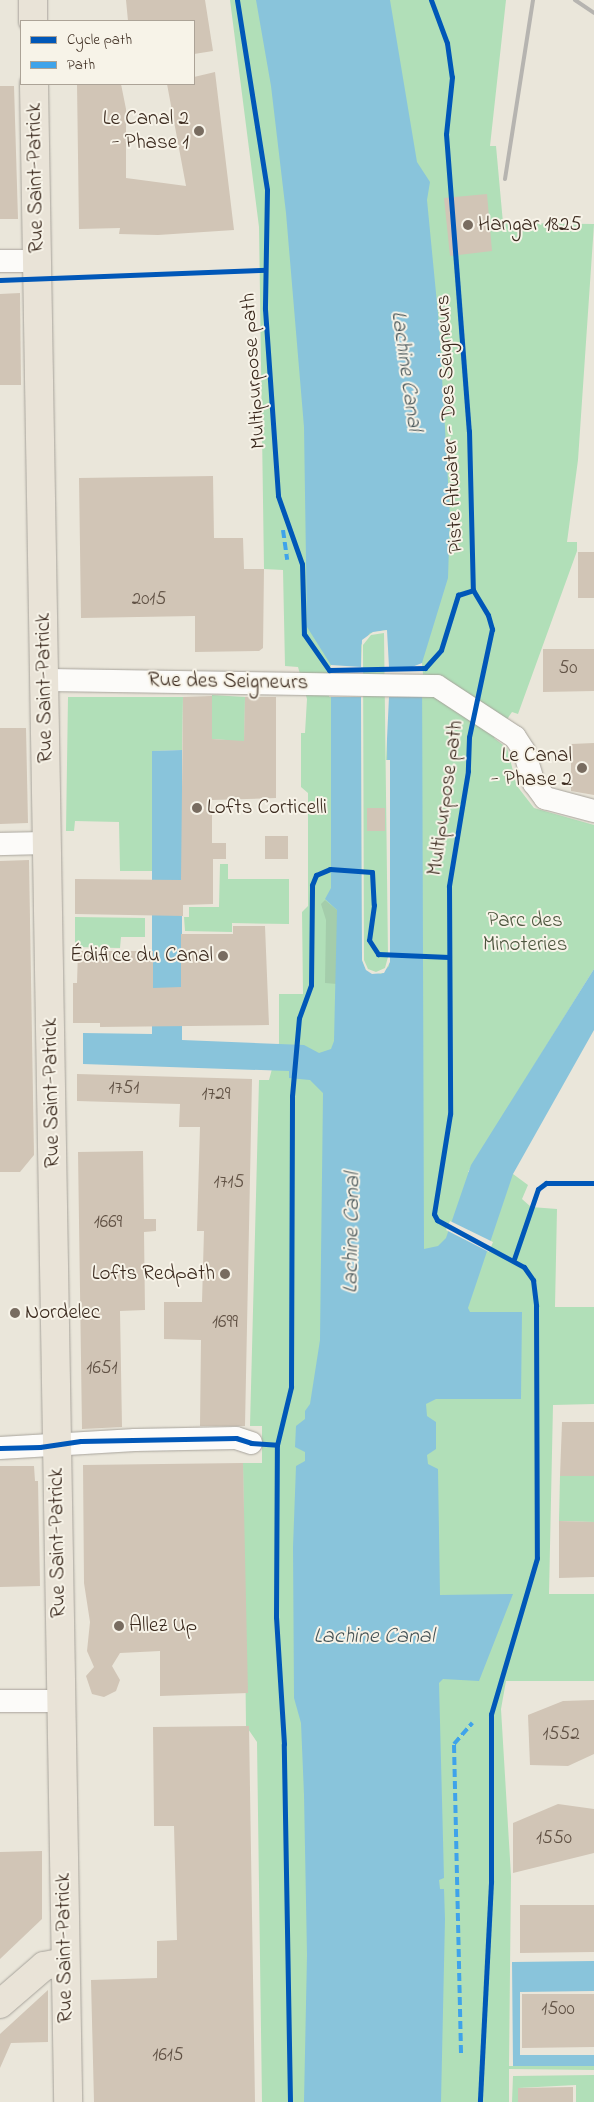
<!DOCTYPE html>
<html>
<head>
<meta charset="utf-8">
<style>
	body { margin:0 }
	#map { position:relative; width:594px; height:2102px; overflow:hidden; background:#eae6da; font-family:"Indie Flower",sans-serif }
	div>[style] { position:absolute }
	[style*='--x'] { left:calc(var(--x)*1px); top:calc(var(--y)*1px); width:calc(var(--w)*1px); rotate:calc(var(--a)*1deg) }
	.green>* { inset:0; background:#b1dfb8 }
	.forest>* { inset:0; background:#a4cdab }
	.water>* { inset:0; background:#89c4db }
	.pier>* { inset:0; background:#eae6da }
	.building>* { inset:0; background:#d1c5b6 }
	.roads { filter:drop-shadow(0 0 1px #a7a39b) drop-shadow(0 0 1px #a7a39b) }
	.minor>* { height:22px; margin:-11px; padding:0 11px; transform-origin:11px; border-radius:11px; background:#fcfbf9 }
	.major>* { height:28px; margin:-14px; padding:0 14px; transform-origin:14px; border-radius:14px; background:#e9e3d7 }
	.rail>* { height:4px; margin:-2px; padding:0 2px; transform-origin:2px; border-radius:2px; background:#b6b4b0 }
	.quiet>* { height:4px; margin-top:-2px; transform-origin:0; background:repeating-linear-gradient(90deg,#3fa3ea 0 8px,transparent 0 12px) }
	.cycleway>* { height:5px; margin:-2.5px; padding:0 2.5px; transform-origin:2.5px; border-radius:2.5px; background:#0057b8 }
	.dots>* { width:14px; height:14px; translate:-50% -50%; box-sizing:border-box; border:2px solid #f7f3e8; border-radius:50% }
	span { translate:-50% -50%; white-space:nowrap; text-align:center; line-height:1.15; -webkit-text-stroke:4px #f7f3e8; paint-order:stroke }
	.number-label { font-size:19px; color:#605144 }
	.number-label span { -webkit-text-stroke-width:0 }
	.poi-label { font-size:21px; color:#3b2a1e }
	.right { translate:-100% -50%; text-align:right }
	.left { translate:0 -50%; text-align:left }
	.street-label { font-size:21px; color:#3b2a1e }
	.park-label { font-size:21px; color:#4d563e }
	.water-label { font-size:22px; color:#465457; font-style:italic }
	.legend { position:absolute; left:20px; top:20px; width:175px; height:65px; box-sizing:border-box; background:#f7f3e8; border:1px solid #aca397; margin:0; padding:6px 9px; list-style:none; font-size:15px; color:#3b2a1e }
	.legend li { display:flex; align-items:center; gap:10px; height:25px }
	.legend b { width:25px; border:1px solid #aca397 }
</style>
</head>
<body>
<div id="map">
	<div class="green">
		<div style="clip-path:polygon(230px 0,506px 0,490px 146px,496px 146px,503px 223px,594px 224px,578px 460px,567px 542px,577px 542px,577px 551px,518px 714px,512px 712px,494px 738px,507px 748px,517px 786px,534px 808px,594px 825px,594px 969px,468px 1172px,513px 1174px,528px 1185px,522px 1199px,531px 1207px,557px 1209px,555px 1307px,594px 1307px,594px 1404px,553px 1405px,549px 1594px,594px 1594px,594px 1681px,506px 1681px,501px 1709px,511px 1876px,509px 2066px,594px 2066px,594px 2070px,509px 2069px,509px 2102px,262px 2102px,257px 1742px,246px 1726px,243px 1463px,262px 1463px,262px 1426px,250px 1426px,259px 1080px,269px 1080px,279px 1043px,279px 994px,303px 994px,302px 912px,308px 906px,308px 793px,301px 787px,301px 733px,305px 733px,307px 699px,298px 667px,285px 666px,283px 570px,264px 569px,259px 227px)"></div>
		<div style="clip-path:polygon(212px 695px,245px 697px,244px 774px,226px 740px,212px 739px)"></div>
		<div style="clip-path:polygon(68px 697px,183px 697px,182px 750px,153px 751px,153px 871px,120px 871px,119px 822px,75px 821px,74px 831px,66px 831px)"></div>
		<div style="clip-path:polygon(220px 864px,228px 864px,228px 879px,289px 879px,289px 924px,232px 923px,232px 932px,185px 931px,184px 917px,189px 917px,189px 907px,219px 907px)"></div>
		<div style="clip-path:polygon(75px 917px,145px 918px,145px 937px,121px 937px,120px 948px,75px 947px)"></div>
		<div style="clip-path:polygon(560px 1476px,594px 1476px,594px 1522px,559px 1521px)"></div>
		<div style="clip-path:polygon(594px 2075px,594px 2102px,576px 2102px,576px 2085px,518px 2088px,518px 2102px,512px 2102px,513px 2076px)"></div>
	</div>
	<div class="forest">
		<div style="clip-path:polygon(325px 900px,337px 910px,337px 984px,325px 983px,326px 920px,321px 904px)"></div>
	</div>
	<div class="water">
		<div style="clip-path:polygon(evenodd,256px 0,390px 0,417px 162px,430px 182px,427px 200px,439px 324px,450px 516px,448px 578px,422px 663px,424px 1249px,438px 1246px,446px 1238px,471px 1165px,594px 969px,594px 1030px,513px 1174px,468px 1308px,470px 1312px,522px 1312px,521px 1399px,436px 1399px,426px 1404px,427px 1416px,436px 1422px,436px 1449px,427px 1455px,428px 1464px,438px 1469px,440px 1595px,513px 1594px,479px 1681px,443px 1679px,439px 1683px,444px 1878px,439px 1880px,440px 1889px,444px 1889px,445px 1919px,441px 2102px,304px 2102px,307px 1955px,304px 1795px,301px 1723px,294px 1698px,293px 1547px,296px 1466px,305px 1461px,305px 1452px,295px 1447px,296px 1426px,305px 1419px,305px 1411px,310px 1404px,320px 1340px,323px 1093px,310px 1080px,289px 1078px,289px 1071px,83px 1064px,83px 1033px,152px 1034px,152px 751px,182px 750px,182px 1040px,304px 1045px,319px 1053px,331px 1049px,334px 1041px,337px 910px,325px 899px,331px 888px,331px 665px,307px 627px,304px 427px,286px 213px,271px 86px,256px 0,386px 630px,389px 966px,381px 974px,366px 970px,362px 960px,361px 645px,370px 633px,386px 630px)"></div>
		<div style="clip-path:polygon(594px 1961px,594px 1991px,520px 1992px,520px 2055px,594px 2055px,594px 2066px,513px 2066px,512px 1962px)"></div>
	</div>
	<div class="pier">
		<div style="clip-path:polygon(evenodd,387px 630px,389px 667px,412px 667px,422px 663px,425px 696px,389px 697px,386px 760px,390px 760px,390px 962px,384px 973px,372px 974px,366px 970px,362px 960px,361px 697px,329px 697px,329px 670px,331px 665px,361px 667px,362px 640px,373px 632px,387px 630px,384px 633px,388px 957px,385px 968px,376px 972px,368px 969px,364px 960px,363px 645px,371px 635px,384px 633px)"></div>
		<div style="clip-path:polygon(450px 1221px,493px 1242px,489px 1252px,446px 1230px)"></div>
	</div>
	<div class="building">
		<div style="clip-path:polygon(126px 0,205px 0,213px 51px,194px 54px,194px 21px,128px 21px)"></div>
		<div style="clip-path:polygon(215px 72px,234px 230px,158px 235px,119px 234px,120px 228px,79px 229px,77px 84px,121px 84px,126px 109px,126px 178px,186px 186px,167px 84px,194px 84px,194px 77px)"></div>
		<div style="clip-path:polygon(0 86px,14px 86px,18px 219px,0 219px)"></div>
		<div style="clip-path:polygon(487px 194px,492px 251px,450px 256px,444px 198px)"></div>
		<div style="clip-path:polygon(20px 293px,21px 385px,0 385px,0 294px)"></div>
		<div style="clip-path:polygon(213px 476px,214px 538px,243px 538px,244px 569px,264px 569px,263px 648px,259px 651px,195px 652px,195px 616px,81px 618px,79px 478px)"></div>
		<div style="clip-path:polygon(578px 552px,594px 552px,594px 598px,578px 598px)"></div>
		<div style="clip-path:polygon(543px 649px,594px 649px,594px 691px,543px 692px)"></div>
		<div style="clip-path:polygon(212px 696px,212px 739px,244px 741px,245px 697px,276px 697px,276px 798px,212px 800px,212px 843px,226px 843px,226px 859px,213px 859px,213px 904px,183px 905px,183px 916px,75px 914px,75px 879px,181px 880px,183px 697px)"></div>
		<div style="clip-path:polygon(0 728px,26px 728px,28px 823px,0 824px)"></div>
		<div style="clip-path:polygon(594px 743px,594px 795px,571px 791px,571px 744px)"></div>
		<div style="clip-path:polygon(367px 808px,385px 808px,385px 831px,367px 831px)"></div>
		<div style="clip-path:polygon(265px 836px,288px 836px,288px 859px,265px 859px)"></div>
		<div style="clip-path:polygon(29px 860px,34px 1155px,20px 1172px,0 1172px,0 861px)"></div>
		<div style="clip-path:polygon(233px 926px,265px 926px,269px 1025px,100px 1027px,100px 1023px,73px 1023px,73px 983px,77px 983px,78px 951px,153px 951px,153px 988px,181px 987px,181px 934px,233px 934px)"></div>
		<div style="clip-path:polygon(77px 1074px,252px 1079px,245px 1426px,200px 1426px,201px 1340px,164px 1339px,164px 1302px,202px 1302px,204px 1231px,197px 1231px,200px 1127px,179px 1127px,180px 1104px,77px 1101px)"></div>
		<div style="clip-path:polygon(143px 1151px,144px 1219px,156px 1219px,156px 1231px,144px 1232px,145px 1310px,120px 1311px,122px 1427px,82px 1429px,78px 1152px)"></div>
		<div style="clip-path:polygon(562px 1422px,594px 1422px,594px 1476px,560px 1476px)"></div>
		<div style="clip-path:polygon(243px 1463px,248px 1693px,160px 1696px,160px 1651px,120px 1653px,112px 1666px,120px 1680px,116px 1691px,104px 1697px,92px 1694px,86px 1676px,94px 1667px,87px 1651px,90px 1622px,84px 1583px,83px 1465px)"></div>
		<div style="clip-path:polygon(0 1466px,34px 1466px,35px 1481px,38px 1481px,40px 1586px,0 1587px)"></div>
		<div style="clip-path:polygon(559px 1521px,594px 1522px,594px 1577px,559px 1578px)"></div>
		<div style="clip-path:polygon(594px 1700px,594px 1754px,568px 1766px,530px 1765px,528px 1715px,563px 1701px)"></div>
		<div style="clip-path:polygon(249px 1726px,255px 2102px,94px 2102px,91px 1980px,157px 1978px,157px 1941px,177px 1940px,174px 1826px,154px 1826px,153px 1727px)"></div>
		<div style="clip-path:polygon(558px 1804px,594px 1809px,594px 1853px,513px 1873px,513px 1823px)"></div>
		<div style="clip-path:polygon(42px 1851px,42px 1919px,0 1959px,0 1852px)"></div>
		<div style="clip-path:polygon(520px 1905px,594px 1905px,594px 1952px,520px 1953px)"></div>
		<div style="clip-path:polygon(48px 1990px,48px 2042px,11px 2043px,0 2068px,0 2034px)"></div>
		<div style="clip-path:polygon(522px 1994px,594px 1994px,594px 2047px,522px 2048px)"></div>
		<div style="clip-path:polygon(573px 2087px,573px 2102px,518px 2102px,518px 2088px)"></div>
	</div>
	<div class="roads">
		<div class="minor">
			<div style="--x:0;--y:261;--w:37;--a:0"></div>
			<div style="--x:45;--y:680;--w:392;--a:0.9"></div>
			<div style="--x:437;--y:686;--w:93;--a:33.2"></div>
			<div style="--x:515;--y:737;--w:17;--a:57"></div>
			<div style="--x:524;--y:751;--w:34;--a:73"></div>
			<div style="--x:534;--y:783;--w:19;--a:54"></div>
			<div style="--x:545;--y:798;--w:51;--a:14.9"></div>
			<div style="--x:0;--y:844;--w:47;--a:-1.2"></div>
			<div style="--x:0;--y:1448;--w:135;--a:-3.4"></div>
			<div style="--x:135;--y:1440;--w:101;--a:-1.1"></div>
			<div style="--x:236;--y:1438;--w:16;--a:18"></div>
			<div style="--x:0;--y:1701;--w:61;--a:0"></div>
		</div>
		<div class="major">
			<div style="--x:33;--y:0;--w:21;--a:90"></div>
			<div style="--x:34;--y:84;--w:2018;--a:89.03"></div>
			<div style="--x:0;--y:2004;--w:58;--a:-40.8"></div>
			<div style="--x:44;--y:1966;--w:20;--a:-11"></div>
		</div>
	</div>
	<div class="rail">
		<div style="--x:575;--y:0;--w:23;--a:34"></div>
		<div style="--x:505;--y:179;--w:181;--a:-81.1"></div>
	</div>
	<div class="quiet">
		<div style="--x:283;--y:530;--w:30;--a:82"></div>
		<div style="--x:461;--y:2053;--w:309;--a:-91.3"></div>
		<div style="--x:454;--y:1744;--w:28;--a:-49"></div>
	</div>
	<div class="cycleway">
		<div style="--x:237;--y:0;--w:192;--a:81"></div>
		<div style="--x:267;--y:190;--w:119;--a:91"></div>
		<div style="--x:265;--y:309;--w:187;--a:86"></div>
		<div style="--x:278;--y:496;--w:72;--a:70.6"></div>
		<div style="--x:302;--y:564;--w:70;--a:88.4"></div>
		<div style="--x:304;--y:634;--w:44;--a:55.2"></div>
		<div style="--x:329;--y:670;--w:96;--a:-1.2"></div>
		<div style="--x:425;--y:668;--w:24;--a:-48"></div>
		<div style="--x:441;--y:650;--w:58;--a:-72.8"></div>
		<div style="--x:458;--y:595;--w:16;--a:-18"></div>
		<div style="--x:431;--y:0;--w:46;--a:69.6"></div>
		<div style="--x:447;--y:43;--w:34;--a:82"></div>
		<div style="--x:452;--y:77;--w:57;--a:96"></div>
		<div style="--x:446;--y:134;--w:298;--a:85.6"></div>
		<div style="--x:469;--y:431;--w:159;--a:88.6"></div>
		<div style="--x:0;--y:280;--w:264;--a:-2.2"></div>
		<div style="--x:473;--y:590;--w:29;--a:59"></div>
		<div style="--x:488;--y:615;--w:15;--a:74"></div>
		<div style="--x:492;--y:629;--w:110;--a:102"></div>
		<div style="--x:469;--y:737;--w:34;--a:92"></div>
		<div style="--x:468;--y:771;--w:117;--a:99.4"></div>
		<div style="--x:449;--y:886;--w:228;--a:89.7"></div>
		<div style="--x:450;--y:1114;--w:101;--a:99.1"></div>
		<div style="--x:434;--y:1214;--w:7;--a:63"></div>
		<div style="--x:437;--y:1220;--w:99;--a:28.4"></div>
		<div style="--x:524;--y:1267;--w:16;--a:55"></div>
		<div style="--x:533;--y:1280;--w:26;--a:83"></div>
		<div style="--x:536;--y:1306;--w:252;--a:89.8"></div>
		<div style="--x:537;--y:1558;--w:163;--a:106.4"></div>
		<div style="--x:491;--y:1714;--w:168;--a:90"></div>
		<div style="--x:491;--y:1882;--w:220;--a:92.9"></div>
		<div style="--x:514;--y:1259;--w:74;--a:-71.1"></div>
		<div style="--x:538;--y:1189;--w:10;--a:-37"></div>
		<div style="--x:546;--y:1183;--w:48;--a:0"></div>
		<div style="--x:0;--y:1448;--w:40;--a:-1.4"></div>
		<div style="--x:40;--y:1447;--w:41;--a:-8.3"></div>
		<div style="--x:81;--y:1441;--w:155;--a:-1.1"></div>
		<div style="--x:236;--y:1438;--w:16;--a:18"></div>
		<div style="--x:251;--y:1443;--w:26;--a:4"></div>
		<div style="--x:290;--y:2102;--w:358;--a:-91"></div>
		<div style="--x:284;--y:1744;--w:127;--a:-93.6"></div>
		<div style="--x:276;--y:1617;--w:172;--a:-89.7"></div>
		<div style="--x:277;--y:1445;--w:60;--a:-76.4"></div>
		<div style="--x:291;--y:1387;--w:291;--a:-89.8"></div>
		<div style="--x:292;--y:1096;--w:78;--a:-84.9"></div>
		<div style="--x:299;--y:1018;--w:35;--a:-70"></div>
		<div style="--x:311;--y:985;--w:100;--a:-89.4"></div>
		<div style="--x:312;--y:885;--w:11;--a:-68"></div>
		<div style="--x:316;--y:875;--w:15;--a:-23"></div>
		<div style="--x:330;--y:869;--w:42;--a:4.1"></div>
		<div style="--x:372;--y:872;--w:33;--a:87"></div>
		<div style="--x:374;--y:905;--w:35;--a:98"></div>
		<div style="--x:369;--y:940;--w:17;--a:57"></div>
		<div style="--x:378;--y:954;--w:71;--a:2.4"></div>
	</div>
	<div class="dots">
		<div style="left:199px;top:131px;background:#786c60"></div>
		<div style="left:468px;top:225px;background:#786c60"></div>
		<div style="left:582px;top:768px;background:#786c60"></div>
		<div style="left:197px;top:808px;background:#786c60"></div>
		<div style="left:223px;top:956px;background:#786c60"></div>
		<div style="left:225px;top:1274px;background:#786c60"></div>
		<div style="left:15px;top:1313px;background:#786c60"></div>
		<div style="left:119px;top:1626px;background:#786c60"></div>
	</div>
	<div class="number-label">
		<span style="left:149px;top:600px">2015</span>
		<span style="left:568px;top:669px">50</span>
		<span style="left:124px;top:1089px">1751</span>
		<span style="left:216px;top:1095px">1729</span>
		<span style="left:229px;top:1183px">1715</span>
		<span style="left:108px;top:1223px">1669</span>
		<span style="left:225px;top:1323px">1699</span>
		<span style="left:102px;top:1369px">1651</span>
		<span style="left:561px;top:1735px">1552</span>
		<span style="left:554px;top:1839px">1550</span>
		<span style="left:558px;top:2010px">1500</span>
		<span style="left:168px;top:2056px">1615</span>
	</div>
	<div class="poi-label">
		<span class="right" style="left:189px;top:131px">Le Canal 2<br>- Phase 1</span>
		<span class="left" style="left:478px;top:225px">Hangar 1825</span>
		<span class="right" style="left:572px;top:768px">Le Canal<br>- Phase 2</span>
		<span class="left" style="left:207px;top:808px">Lofts Corticelli</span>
		<span class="right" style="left:213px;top:956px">Édifice du Canal</span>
		<span class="right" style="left:215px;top:1274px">Lofts Redpath</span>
		<span class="left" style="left:25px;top:1313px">Nordelec</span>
		<span class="left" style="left:129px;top:1626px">Allez Up</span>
	</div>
	<div class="street-label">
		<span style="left:36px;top:178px;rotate:-91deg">Rue Saint-Patrick</span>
		<span style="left:254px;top:371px;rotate:-94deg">Multipurpose path</span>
		<span style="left:450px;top:424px;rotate:-93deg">Piste Atwater - Des Seigneurs</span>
		<span style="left:228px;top:682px;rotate:1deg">Rue des Seigneurs</span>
		<span style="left:45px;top:688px;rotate:-91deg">Rue Saint-Patrick</span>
		<span style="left:446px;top:798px;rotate:-82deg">Multipurpose path</span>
		<span style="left:52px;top:1093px;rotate:-91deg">Rue Saint-Patrick</span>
		<span style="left:58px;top:1543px;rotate:-91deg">Rue Saint-Patrick</span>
		<span style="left:65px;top:1948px;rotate:-91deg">Rue Saint-Patrick</span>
	</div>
	<div class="park-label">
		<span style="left:525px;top:933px">Parc des<br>Minoteries</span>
	</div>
	<div class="water-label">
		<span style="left:405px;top:371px;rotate:82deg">Lachine Canal</span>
		<span style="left:353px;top:1233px;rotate:-89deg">Lachine Canal</span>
		<span style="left:374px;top:1638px">Lachine Canal</span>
	</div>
	<ul class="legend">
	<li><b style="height:6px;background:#0057b8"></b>Cycle path</li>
	<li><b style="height:6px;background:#3fa3ea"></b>Path</li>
	</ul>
</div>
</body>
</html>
